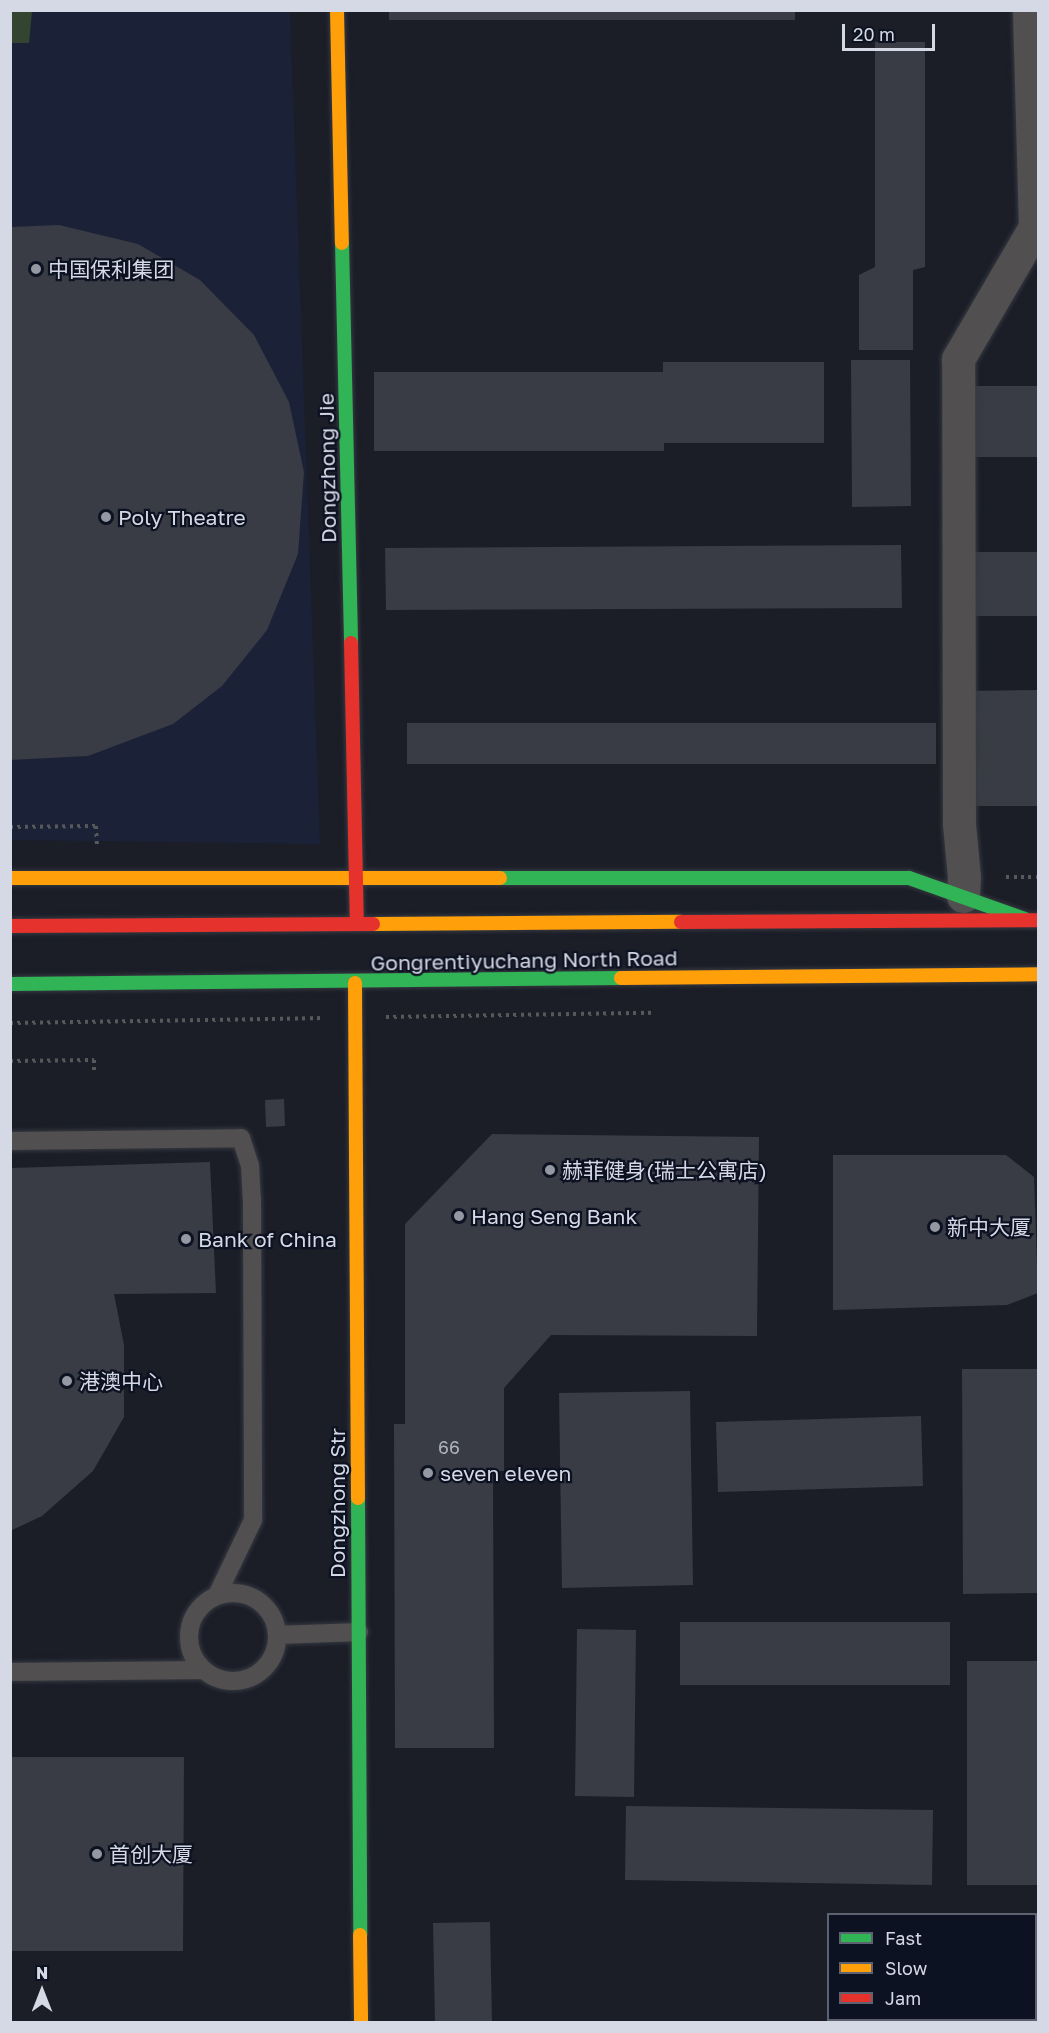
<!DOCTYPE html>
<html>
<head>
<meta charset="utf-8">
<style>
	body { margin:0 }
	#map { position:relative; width:1049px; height:2033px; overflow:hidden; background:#1b1e27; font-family:"Golos Text","Noto Sans SC",sans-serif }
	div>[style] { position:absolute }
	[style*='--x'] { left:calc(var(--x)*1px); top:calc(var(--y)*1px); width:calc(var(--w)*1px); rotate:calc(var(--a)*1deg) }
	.built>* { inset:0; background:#1b2137 }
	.green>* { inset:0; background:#334431 }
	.building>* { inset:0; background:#393c44 }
	.path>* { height:4px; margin-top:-2px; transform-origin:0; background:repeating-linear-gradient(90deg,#575859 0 3px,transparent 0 7.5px) }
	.roads { filter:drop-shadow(0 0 2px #363941) drop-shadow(0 0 2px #363941) }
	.lane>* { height:18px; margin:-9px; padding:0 9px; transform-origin:9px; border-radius:9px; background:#514f4f }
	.lane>.ring { margin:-9px; padding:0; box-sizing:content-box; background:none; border:18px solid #514f4f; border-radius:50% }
	.street>* { height:33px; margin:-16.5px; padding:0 16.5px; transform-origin:16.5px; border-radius:16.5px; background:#514f4f }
	.fast>* { height:14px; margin:-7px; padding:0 7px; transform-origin:7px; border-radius:7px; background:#30b455 }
	.slow>* { height:14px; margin:-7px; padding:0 7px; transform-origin:7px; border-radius:7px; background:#ff9f0a }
	.jam>* { height:14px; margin:-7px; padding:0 7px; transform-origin:7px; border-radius:7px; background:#e5322d }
	.dots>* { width:16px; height:16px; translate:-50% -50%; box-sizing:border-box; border:3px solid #0d1222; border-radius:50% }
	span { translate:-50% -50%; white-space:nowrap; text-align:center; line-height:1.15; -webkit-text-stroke:4.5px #0d1222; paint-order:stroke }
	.number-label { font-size:18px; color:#aeb2bd }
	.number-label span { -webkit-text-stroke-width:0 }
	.poi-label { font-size:21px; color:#d5d9e5 }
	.left { translate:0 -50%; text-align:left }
	.street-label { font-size:21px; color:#d5d9e5 }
	.frame { position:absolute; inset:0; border:12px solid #d5d9e5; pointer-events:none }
	.legend { position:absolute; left:827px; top:1913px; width:210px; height:108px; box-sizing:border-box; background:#0d1222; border:2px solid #5d6270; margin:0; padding:8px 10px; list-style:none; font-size:18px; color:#d5d9e5 }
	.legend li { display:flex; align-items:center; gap:12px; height:30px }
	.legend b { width:30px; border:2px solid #5d6270 }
	.north { position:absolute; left:12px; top:1961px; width:60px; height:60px; -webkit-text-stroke:4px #0d1222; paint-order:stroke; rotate:0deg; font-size:16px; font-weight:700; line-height:24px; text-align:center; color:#d5d9e5 }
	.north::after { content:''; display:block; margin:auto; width:21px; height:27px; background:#d5d9e5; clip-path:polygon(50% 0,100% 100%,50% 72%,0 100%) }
	.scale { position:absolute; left:842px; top:24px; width:93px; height:27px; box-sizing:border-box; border:3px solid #d5d9e5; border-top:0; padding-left:8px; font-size:18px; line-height:21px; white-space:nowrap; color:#d5d9e5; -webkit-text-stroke:4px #0d1222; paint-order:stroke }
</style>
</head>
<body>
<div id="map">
	<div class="built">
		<div style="clip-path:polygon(11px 11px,290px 11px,320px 844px,11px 840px)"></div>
	</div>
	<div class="green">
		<div style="clip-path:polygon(10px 11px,32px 11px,29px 43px,11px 43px)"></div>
	</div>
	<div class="building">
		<div style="clip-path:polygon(389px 10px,795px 10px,795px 20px,389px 20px)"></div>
		<div style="clip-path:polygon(875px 42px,925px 42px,925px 267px,913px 270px,913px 350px,859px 350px,859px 275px,875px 267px)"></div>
		<div style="clip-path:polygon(59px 225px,138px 244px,200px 280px,254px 335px,289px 402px,304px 472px,298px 554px,267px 630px,222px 686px,173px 724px,88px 756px,10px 760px,10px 227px)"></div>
		<div style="clip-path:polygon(851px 360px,910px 360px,911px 506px,852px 507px)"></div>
		<div style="clip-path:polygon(663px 362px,824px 362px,824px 443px,664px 443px,664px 451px,374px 451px,374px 372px,663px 372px)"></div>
		<div style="clip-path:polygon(974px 386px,1038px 386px,1038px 457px,975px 457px)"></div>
		<div style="clip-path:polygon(901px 545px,902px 608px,386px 610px,385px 548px)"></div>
		<div style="clip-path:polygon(967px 552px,1038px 552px,1038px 616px,966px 616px)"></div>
		<div style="clip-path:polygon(1038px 690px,1038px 806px,964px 806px,964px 691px)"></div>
		<div style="clip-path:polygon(407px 723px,936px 723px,936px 764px,407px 764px)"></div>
		<div style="clip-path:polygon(284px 1099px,285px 1126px,266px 1127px,265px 1100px)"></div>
		<div style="clip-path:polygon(492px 1134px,759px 1137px,757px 1336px,551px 1335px,504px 1388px,504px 1471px,493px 1471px,494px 1748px,395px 1748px,394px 1424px,405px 1424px,405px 1224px)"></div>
		<div style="clip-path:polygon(833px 1155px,1006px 1155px,1034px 1177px,1038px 1293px,1007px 1305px,833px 1310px)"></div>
		<div style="clip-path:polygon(210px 1162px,216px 1293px,114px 1294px,124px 1345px,124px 1417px,93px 1471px,42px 1516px,10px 1531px,10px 1168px)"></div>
		<div style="clip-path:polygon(962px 1369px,1038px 1369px,1038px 1593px,963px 1594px)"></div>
		<div style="clip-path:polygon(690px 1391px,693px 1585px,562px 1588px,559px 1393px)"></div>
		<div style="clip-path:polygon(921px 1416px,923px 1486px,718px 1492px,716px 1422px)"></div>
		<div style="clip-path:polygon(680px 1622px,950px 1622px,950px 1685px,680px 1685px)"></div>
		<div style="clip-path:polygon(577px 1629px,636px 1630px,634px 1797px,575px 1796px)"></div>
		<div style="clip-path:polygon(967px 1661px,1038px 1661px,1038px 1885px,967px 1885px)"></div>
		<div style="clip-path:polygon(10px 1757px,184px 1757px,183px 1951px,10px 1951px)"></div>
		<div style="clip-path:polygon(626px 1806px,933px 1810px,932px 1885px,625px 1880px)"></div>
		<div style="clip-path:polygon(490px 1922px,492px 2022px,435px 2022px,433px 1923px)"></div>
	</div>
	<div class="path">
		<div style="--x:10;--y:827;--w:86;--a:-0.7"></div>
		<div style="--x:96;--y:826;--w:21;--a:87"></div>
		<div style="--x:1006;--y:877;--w:32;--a:0"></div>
		<div style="--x:386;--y:1017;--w:266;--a:-0.9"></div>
		<div style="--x:10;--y:1023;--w:315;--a:-0.9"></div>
		<div style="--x:10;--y:1061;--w:84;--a:-0.7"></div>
		<div style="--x:94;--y:1060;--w:14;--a:90"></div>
	</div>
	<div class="roads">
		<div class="lane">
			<div style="--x:10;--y:1141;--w:231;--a:-0.7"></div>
			<div style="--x:241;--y:1138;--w:28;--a:72"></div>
			<div style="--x:250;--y:1165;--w:33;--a:87"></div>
			<div style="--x:252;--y:1198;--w:322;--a:89.8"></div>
			<div style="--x:253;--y:1520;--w:81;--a:115.6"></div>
			<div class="ring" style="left:189px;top:1593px;width:70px;height:70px"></div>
			<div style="--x:278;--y:1635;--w:81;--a:-2.1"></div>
			<div style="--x:10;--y:1672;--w:191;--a:-0.6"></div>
		</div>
		<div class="street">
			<div style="--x:963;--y:896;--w:19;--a:-87"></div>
			<div style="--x:964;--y:877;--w:53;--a:-95.4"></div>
			<div style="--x:959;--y:824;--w:465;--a:-90.1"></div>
			<div style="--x:958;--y:359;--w:153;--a:-59.7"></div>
			<div style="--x:1035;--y:227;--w:217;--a:-91.6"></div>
		</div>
		<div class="fast">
			<div style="--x:342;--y:243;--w:400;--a:88.7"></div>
			<div style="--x:500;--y:878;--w:409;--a:0"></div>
			<div style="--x:909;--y:878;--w:123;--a:19.5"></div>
			<div style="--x:10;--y:984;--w:611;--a:-0.56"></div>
			<div style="--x:358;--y:1498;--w:437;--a:89.7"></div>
		</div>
		<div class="slow">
			<div style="--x:337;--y:10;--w:233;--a:88.8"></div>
			<div style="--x:10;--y:878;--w:490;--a:0"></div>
			<div style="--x:373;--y:924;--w:308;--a:-0.4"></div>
			<div style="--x:621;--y:978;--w:417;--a:-0.5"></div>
			<div style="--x:355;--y:983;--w:515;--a:89.67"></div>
			<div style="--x:360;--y:1935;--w:87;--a:89.3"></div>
		</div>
		<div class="jam">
			<div style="--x:351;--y:643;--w:281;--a:88.8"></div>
			<div style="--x:681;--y:922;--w:357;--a:-0.3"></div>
			<div style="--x:10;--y:926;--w:363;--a:-0.3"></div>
		</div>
	</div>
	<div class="dots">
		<div style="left:36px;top:269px;background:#9498a2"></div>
		<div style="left:106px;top:517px;background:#9498a2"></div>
		<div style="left:550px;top:1170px;background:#9498a2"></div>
		<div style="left:459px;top:1216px;background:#9498a2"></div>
		<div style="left:935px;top:1227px;background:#9498a2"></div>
		<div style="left:186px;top:1239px;background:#9498a2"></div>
		<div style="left:67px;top:1381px;background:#9498a2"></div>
		<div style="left:428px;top:1473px;background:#9498a2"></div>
		<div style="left:97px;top:1854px;background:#9498a2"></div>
	</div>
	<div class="number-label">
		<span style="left:449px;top:1447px">66</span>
	</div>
	<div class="poi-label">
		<span class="left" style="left:48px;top:269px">中国保利集团</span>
		<span class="left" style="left:118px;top:517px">Poly Theatre</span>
		<span class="left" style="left:562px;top:1170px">赫菲健身(瑞士公寓店)</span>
		<span class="left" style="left:471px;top:1216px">Hang Seng Bank</span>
		<span class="left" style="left:947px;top:1227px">新中大厦</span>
		<span class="left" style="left:198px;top:1239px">Bank of China</span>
		<span class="left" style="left:79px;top:1381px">港澳中心</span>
		<span class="left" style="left:440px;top:1473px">seven eleven</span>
		<span class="left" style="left:109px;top:1854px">首创大厦</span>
	</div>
	<div class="street-label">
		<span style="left:327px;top:468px;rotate:-91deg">Dongzhong Jie</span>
		<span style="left:524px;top:960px;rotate:-1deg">Gongrentiyuchang North Road</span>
		<span style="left:337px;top:1503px;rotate:-90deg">Dongzhong Str</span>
	</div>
	<div class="frame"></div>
	<ul class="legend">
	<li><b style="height:8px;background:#30b455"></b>Fast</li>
	<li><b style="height:8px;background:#ff9f0a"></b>Slow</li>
	<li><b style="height:8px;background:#e5322d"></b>Jam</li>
	</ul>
	<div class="north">N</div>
	<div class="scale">20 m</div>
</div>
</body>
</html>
